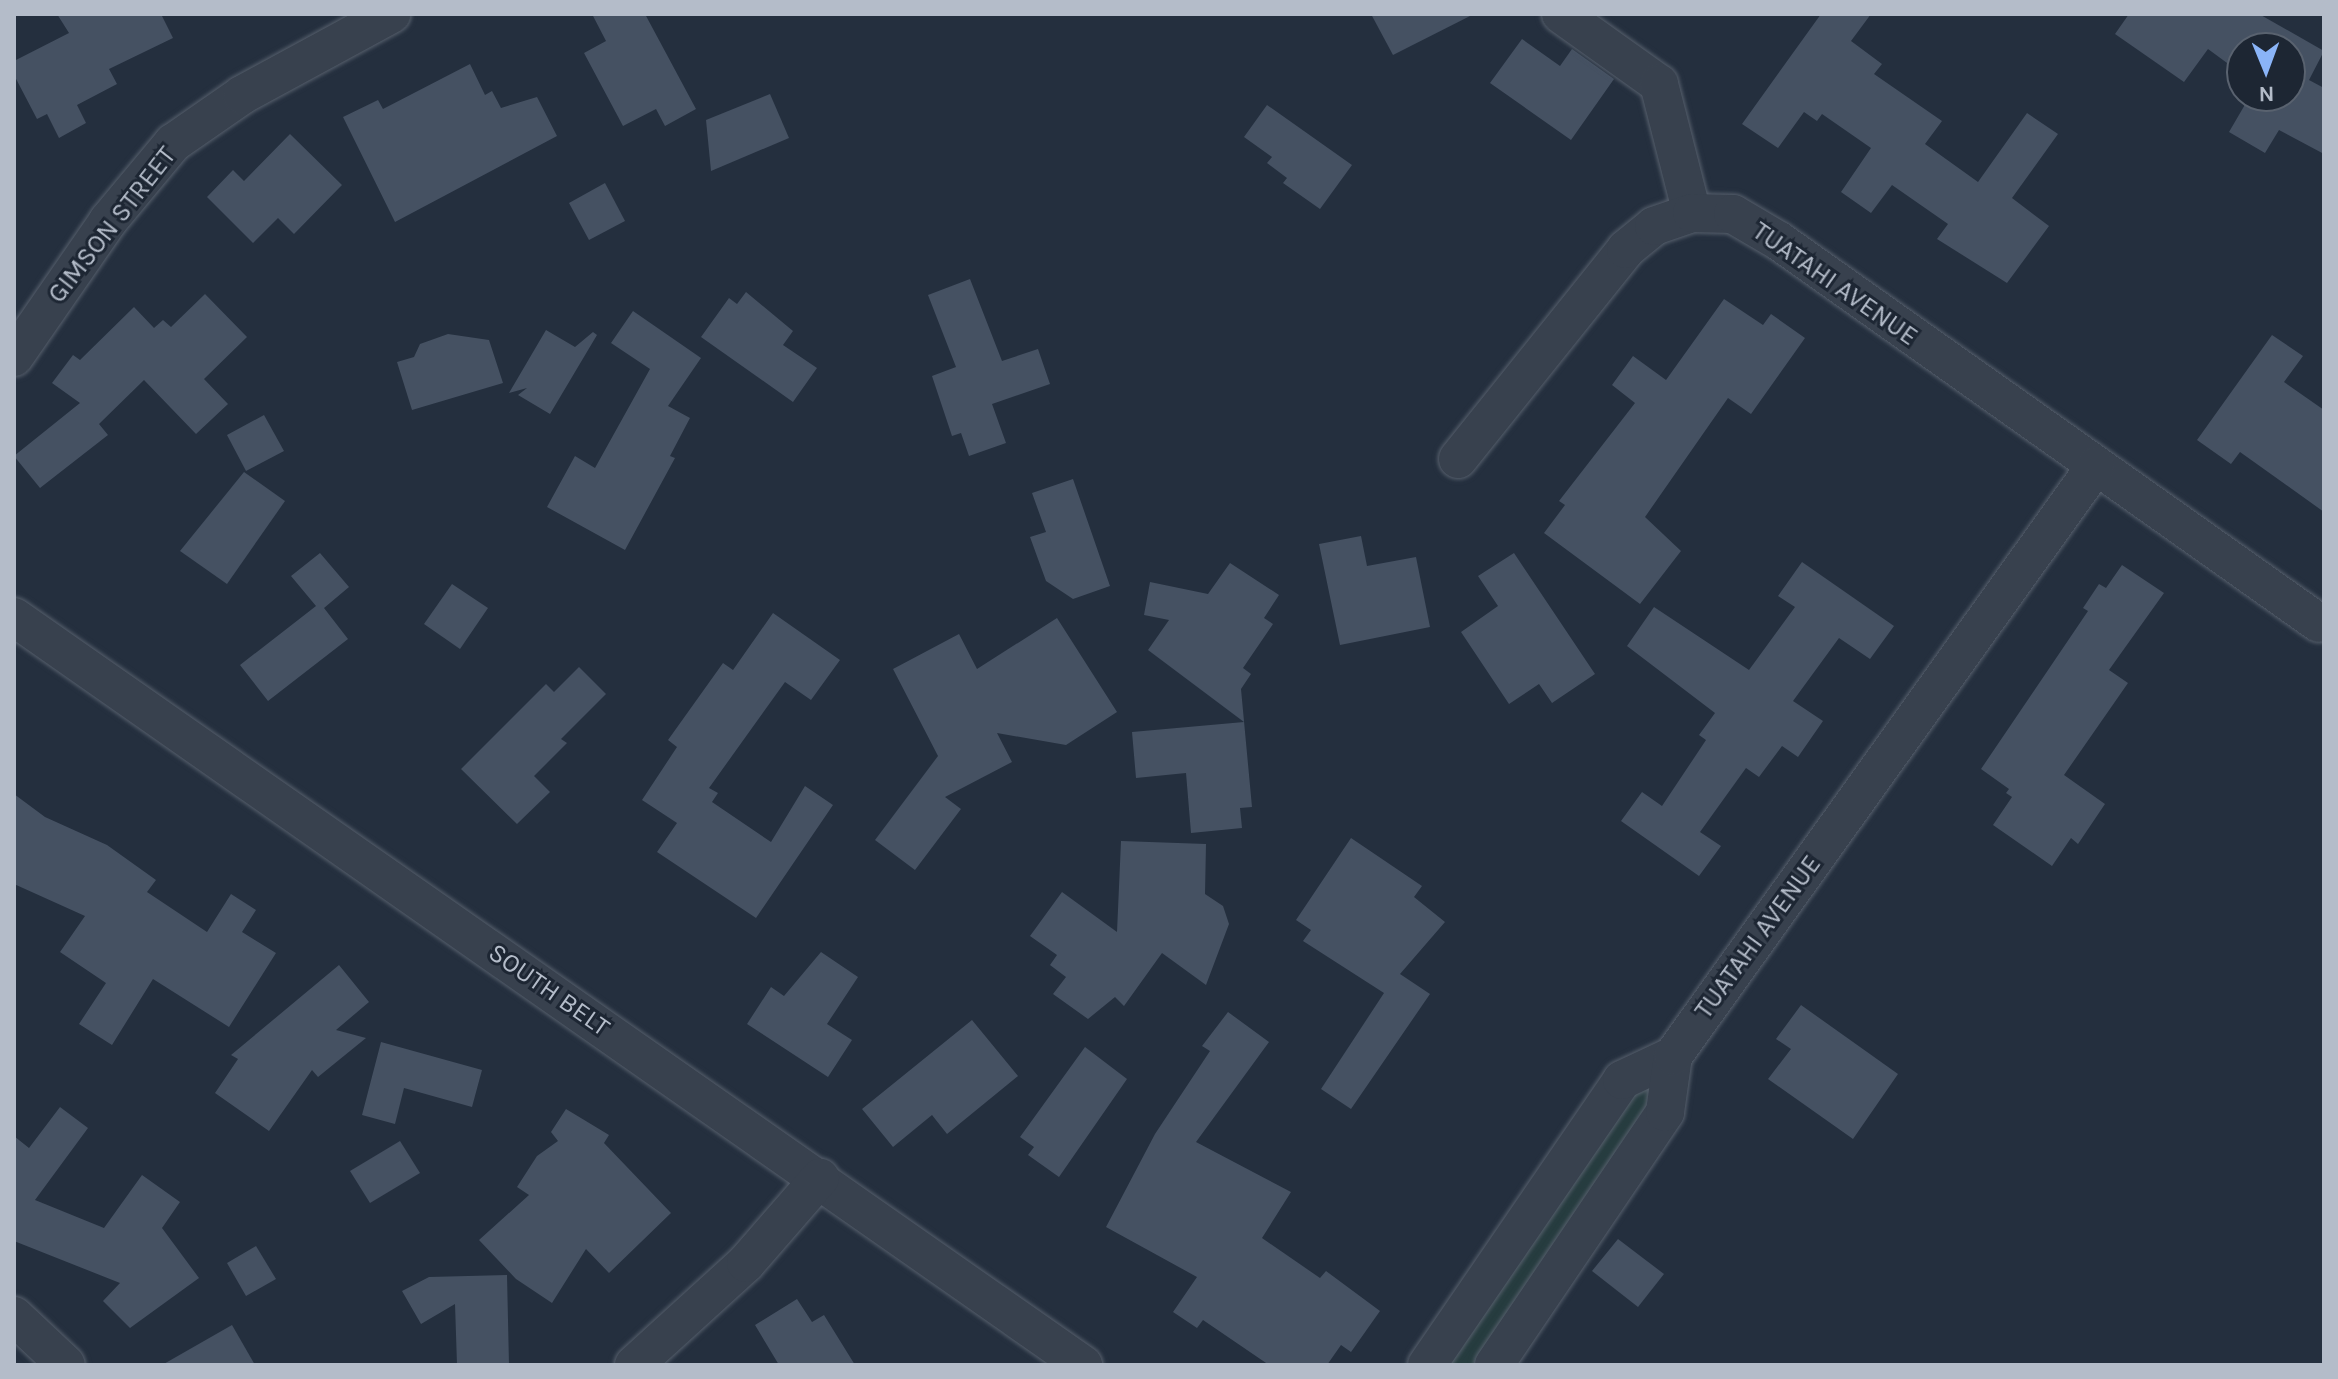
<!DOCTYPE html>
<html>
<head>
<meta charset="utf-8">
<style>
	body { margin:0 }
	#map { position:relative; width:2338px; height:1379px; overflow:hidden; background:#242f3e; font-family:Karla,sans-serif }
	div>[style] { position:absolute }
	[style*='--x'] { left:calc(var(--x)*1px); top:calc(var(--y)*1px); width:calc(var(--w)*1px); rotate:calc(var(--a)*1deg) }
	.green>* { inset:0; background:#263c3f }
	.building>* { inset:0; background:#455162 }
	.roads { filter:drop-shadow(0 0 2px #565f6c) drop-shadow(0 0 2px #565f6c) }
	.minor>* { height:38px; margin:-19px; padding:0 19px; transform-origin:19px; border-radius:19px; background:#38414e }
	span { translate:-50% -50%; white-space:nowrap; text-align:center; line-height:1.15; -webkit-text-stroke:6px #1d2633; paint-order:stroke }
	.street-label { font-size:26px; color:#b4bcc9 }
	.frame { position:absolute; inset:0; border:16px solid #b4bcc9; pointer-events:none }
	.north { position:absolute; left:2226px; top:32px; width:80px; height:80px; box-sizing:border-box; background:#1d2633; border:2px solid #59626f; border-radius:50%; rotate:179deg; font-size:22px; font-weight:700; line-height:32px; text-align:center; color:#b4bcc9 }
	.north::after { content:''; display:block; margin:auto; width:28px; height:36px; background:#8ab4f8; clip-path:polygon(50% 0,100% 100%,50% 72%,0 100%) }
</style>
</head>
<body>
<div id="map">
	<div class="green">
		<div style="clip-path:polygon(1645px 1077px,1658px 1100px,1472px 1365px,1438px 1365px)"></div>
	</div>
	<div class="building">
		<div style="clip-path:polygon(57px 14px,161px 14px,173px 38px,109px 69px,117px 84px,77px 105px,86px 123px,59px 138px,47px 114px,37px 119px,14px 75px,14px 61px,69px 33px)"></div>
		<div style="clip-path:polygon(592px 14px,645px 14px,696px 109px,665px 126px,656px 109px,623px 126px,584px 53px,606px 41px)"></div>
		<div style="clip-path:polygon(1371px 14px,1474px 14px,1393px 55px)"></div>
		<div style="clip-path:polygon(1821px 14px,1871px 14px,1851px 41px,1882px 64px,1874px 74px,1942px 121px,1925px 144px,1978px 182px,2027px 113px,2058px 134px,2012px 198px,2049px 226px,2007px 283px,1937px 239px,1948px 224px,1892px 185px,1871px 213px,1841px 192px,1871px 148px,1822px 114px,1817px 121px,1804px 112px,1778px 148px,1742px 124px)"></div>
		<div style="clip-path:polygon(2129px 14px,2259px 14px,2324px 51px,2309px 80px,2324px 88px,2324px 154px,2279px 130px,2265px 153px,2229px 132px,2250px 96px,2290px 96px,2290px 48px,2242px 48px,2242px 74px,2208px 49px,2184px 82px,2115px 34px)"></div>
		<div style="clip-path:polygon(1522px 39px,1560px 66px,1572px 49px,1614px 79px,1571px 140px,1490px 83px)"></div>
		<div style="clip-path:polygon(470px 64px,485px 95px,492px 91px,501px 108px,537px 97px,557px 136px,395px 222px,343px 117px,378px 100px,383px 109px)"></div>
		<div style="clip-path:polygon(770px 94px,789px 138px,711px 171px,706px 120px)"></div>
		<div style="clip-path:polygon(1267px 105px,1352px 165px,1320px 209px,1283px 183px,1287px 178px,1267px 163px,1272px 157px,1244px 137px)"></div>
		<div style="clip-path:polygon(290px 134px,342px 185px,294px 234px,278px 218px,253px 243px,207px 197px,233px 170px,244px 181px)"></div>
		<div style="clip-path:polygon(605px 183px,625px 221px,589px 240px,569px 203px)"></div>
		<div style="clip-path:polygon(970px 279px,1002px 361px,1038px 349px,1050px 384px,992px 404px,1006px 443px,969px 456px,961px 433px,952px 436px,932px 376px,956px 367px,928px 295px)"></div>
		<div style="clip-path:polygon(746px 292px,793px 331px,783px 345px,817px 368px,793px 402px,701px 337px,729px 298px,737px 304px)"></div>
		<div style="clip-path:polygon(205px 294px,247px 337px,204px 379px,228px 404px,196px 434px,144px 380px,99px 424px,108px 435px,40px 488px,14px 456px,80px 403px,52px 383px,73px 355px,80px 360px,134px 307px,154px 328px,163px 320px,171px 327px)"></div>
		<div style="clip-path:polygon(1724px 299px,1763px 325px,1771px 314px,1805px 338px,1751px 414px,1728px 398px,1645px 517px,1681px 551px,1640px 604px,1544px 533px,1565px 505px,1559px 501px,1635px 403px,1612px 385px,1633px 356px,1666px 380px)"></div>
		<div style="clip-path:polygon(633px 311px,701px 358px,668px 406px,690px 418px,670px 456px,675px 458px,625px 550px,547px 507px,575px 456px,595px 468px,650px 369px,611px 343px)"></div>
		<div style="clip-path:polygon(546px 330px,575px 347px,593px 332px,597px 335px,550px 414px,518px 395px,527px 388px,509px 393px)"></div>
		<div style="clip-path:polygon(448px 334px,489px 340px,503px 383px,412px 410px,397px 362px,414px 357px,420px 344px)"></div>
		<div style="clip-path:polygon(2272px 335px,2303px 356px,2284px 382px,2324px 410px,2324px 512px,2240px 452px,2231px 464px,2197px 440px)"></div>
		<div style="clip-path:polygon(264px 415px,284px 451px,246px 471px,227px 435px)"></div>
		<div style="clip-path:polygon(244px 472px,285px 501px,227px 584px,180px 551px)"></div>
		<div style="clip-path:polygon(1073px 479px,1110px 586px,1073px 599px,1046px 581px,1030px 537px,1046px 532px,1032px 493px)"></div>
		<div style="clip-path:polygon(1361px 536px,1367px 566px,1416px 557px,1430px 627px,1340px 645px,1319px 544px)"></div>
		<div style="clip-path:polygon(320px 553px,349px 587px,324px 608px,348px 639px,268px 701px,240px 665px,316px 606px,291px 576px)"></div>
		<div style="clip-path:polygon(1514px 553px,1595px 674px,1552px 703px,1539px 684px,1509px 704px,1461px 632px,1498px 606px,1478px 576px)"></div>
		<div style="clip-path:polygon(1802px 562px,1894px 626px,1870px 659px,1839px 638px,1793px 701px,1823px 721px,1798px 757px,1782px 746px,1759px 777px,1746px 768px,1700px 832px,1721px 846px,1699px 876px,1621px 821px,1642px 792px,1662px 806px,1706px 740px,1699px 735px,1715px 713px,1627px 646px,1654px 607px,1749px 670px,1795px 607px,1778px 596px)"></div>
		<div style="clip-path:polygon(1230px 563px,1279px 595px,1264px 618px,1273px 624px,1243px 668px,1251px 674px,1241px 689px,1252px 807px,1240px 808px,1242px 828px,1191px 833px,1186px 773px,1136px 778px,1132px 732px,1244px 722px,1148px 650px,1169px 620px,1144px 615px,1150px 582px,1208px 594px)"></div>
		<div style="clip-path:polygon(2122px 565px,2164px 593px,2109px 670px,2128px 683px,2064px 775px,2105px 804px,2078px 844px,2071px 838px,2052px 866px,1993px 825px,2012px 797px,2006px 793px,2009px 789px,1981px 769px,2088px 611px,2083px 608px,2099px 584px,2106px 588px)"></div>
		<div style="clip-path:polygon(452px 584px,488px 608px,460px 649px,424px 624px)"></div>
		<div style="clip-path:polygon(773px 613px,840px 660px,811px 700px,785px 682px,709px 788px,718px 793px,712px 802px,771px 842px,805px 786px,833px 805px,756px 918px,657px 852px,677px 823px,642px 800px,677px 747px,668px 740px,723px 663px,733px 670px)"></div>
		<div style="clip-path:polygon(1057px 618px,1117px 712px,1066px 745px,997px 733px,1012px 762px,945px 797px,961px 809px,915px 870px,875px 840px,938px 756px,893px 669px,959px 634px,977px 669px)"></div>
		<div style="clip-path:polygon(579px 667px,606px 694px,561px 739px,567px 743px,534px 776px,550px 792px,517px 824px,461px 769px,546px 684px,554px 692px)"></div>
		<div style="clip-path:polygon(14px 794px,45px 817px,107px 845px,156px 880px,147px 892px,207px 932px,231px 894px,256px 910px,242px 932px,276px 953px,229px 1027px,153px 979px,112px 1045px,79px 1024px,106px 983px,60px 952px,85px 916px,14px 884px)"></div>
		<div style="clip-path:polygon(1351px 838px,1422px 886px,1414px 897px,1445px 922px,1400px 974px,1430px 994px,1351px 1109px,1321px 1089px,1384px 993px,1303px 941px,1311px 930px,1296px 920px)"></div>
		<div style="clip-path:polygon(1121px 841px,1206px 844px,1205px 894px,1223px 906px,1229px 924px,1206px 985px,1162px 953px,1124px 1006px,1115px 997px,1088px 1019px,1053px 994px,1066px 977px,1050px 965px,1057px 955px,1030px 936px,1062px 892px,1117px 932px)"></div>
		<div style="clip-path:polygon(821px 952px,858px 977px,827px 1024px,852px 1040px,828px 1077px,747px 1024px,771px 987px,784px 996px)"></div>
		<div style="clip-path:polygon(339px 965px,369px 1002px,336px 1030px,366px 1038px,318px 1077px,312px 1070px,269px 1131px,215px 1093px,238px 1059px,231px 1055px)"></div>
		<div style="clip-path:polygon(1801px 1005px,1898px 1074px,1853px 1139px,1768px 1079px,1791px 1049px,1776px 1039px)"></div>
		<div style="clip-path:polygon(1228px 1012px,1269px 1042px,1196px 1142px,1291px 1192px,1262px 1238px,1320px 1278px,1326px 1271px,1380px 1311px,1351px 1352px,1341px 1345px,1327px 1365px,1269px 1365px,1203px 1320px,1197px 1328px,1173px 1312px,1197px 1277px,1106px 1227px,1155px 1134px,1210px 1051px,1202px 1046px)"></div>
		<div style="clip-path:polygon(972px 1020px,1018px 1076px,947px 1134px,932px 1115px,893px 1147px,862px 1109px)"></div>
		<div style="clip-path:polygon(381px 1042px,482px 1070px,472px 1107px,404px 1088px,395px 1124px,362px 1115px)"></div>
		<div style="clip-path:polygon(1085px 1047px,1127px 1079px,1059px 1177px,1028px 1155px,1034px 1147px,1020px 1137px)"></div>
		<div style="clip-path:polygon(60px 1107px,88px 1128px,35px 1200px,104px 1228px,142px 1175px,180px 1202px,162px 1228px,199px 1278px,130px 1328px,103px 1301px,120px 1283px,14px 1241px,14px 1136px,29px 1148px)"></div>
		<div style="clip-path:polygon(566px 1109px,609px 1135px,604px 1143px,671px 1213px,609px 1273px,586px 1249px,552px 1303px,516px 1279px,479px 1240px,529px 1195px,517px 1187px,537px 1156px,558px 1141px,551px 1132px)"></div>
		<div style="clip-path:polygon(400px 1141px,420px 1173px,370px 1203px,350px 1171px)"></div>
		<div style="clip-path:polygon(1618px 1239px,1664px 1274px,1638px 1307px,1592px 1271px)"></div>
		<div style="clip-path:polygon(256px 1246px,276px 1279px,246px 1296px,227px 1263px)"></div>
		<div style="clip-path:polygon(507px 1275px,509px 1365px,457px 1365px,455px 1304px,421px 1324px,402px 1291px,429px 1277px)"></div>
		<div style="clip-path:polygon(797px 1299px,812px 1322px,824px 1315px,855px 1365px,779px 1365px,755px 1325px)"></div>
		<div style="clip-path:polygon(232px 1325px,255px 1365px,162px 1365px)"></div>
	</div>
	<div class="roads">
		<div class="minor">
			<div style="--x:1561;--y:14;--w:120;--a:35.5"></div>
			<div style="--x:1659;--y:84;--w:133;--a:75.7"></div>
			<div style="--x:14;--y:357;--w:165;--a:-55.3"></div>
			<div style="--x:108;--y:221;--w:102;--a:-50.2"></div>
			<div style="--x:173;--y:143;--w:84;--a:-34.8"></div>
			<div style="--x:242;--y:95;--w:170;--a:-28.5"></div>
			<div style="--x:1458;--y:459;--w:269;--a:-51.3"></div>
			<div style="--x:1626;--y:249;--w:36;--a:-39"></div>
			<div style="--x:1654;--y:226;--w:40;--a:-18.9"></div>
			<div style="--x:1692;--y:213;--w:41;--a:1.4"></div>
			<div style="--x:1733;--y:214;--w:53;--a:30.4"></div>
			<div style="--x:1779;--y:241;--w:661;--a:35.28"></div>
			<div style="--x:14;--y:617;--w:1305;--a:34.98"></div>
			<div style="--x:14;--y:1316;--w:71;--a:43.3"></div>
			<div style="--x:634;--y:1365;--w:151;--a:-42.3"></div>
			<div style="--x:746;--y:1263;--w:113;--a:-49"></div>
			<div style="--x:1427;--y:1365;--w:345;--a:-55.6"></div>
			<div style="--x:1622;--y:1080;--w:56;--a:-25.2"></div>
			<div style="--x:1494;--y:1365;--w:305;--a:-55.9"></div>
			<div style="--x:1665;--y:1112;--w:57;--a:-81.9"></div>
			<div style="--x:1673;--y:1056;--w:725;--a:-54.38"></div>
		</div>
	</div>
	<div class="street-label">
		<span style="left:112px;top:225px;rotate:-52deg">GIMSON STREET</span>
		<span style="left:1835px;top:284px;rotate:35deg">TUATAHI AVENUE</span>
		<span style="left:1758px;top:937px;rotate:-54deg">TUATAHI AVENUE</span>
		<span style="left:549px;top:990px;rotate:35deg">SOUTH BELT</span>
	</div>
	<div class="frame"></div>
	<div class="north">N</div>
</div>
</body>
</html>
